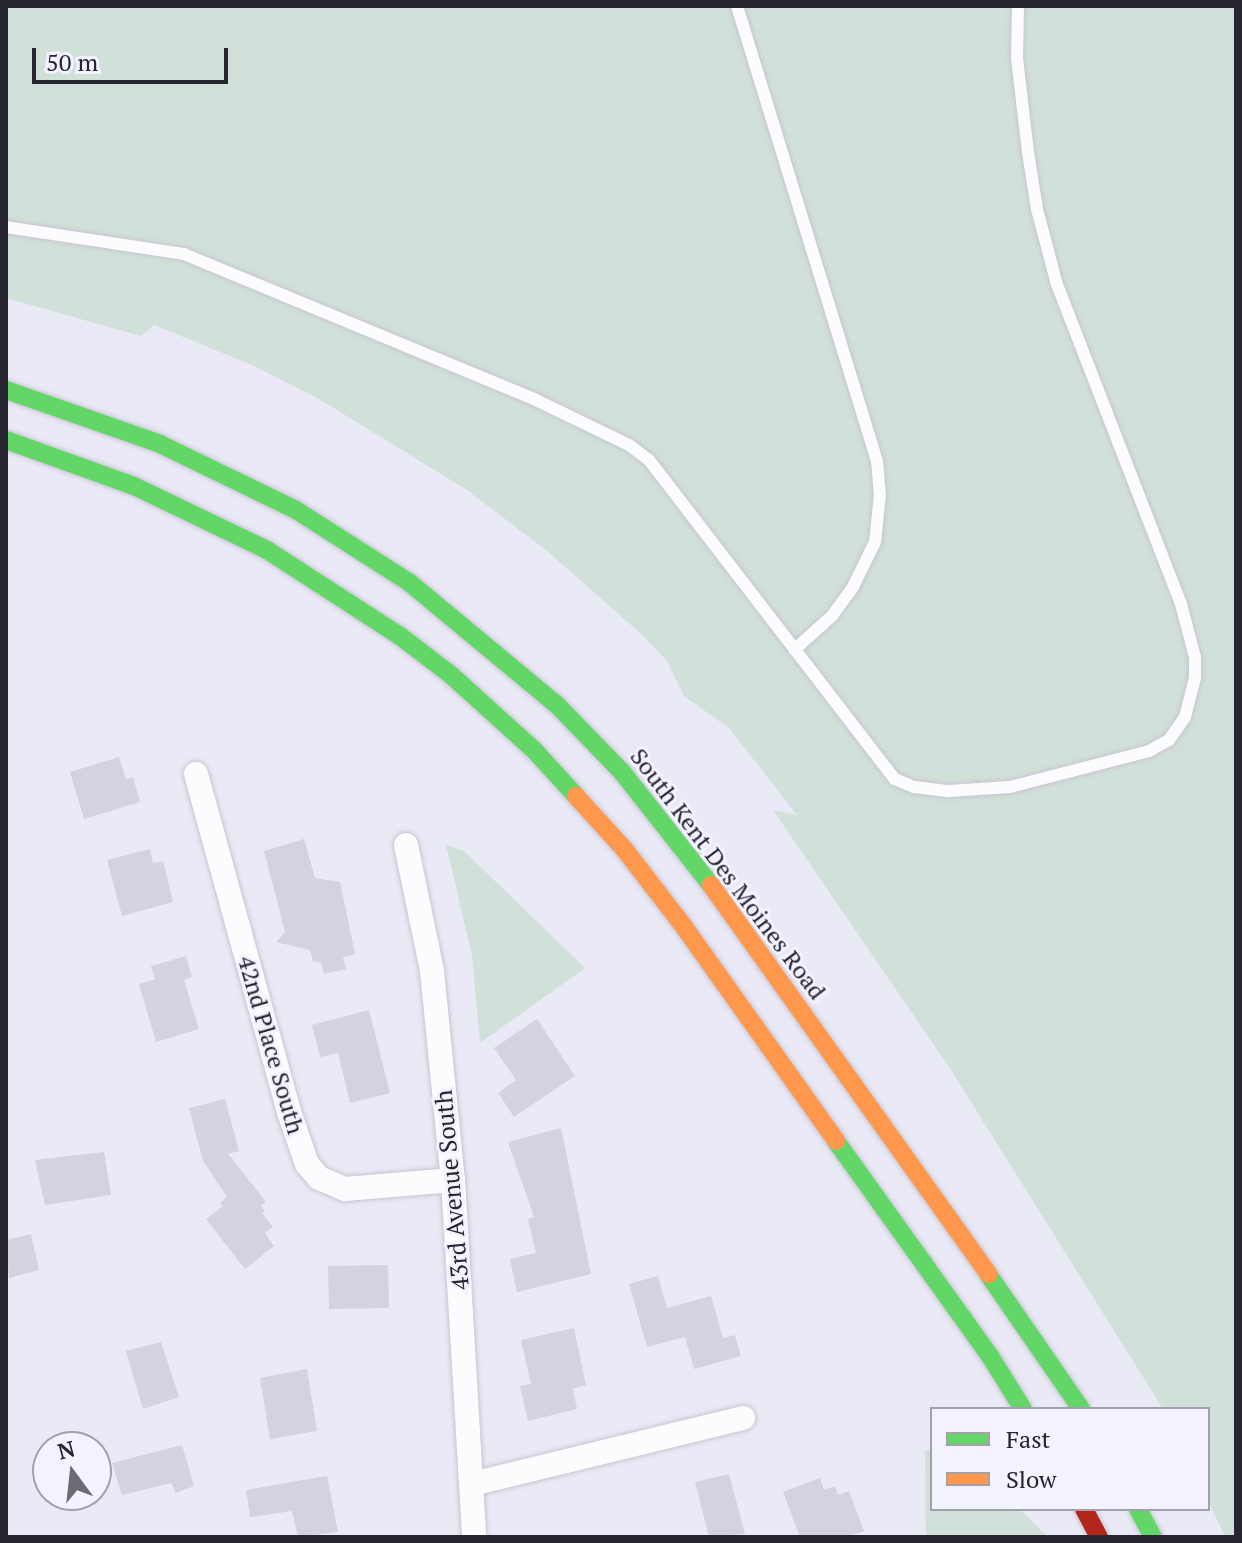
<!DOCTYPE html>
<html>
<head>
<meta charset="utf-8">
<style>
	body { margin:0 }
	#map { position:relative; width:1242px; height:1543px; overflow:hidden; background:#eae9f6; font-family:"PT Serif",serif }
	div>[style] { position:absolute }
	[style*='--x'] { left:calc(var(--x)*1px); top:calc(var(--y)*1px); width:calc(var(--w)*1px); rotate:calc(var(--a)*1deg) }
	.green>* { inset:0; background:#d1e0d8 }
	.building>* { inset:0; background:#d3d2de }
	.roads { filter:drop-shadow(0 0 2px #c7c6d1) drop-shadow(0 0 2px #c7c6d1) }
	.lane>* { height:12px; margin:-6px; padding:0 6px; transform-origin:6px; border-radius:6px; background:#fcfcfe }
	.street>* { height:24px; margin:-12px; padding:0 12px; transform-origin:12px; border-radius:12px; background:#fcfcfe }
	.fast>* { height:18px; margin:-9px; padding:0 9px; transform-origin:9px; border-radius:9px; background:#63d668 }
	.slow>* { height:18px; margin:-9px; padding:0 9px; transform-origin:9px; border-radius:9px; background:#ff974d }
	.jam>* { height:18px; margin:-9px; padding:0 9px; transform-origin:9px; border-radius:9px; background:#b3261e }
	span { translate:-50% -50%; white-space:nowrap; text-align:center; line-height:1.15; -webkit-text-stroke:6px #f3f2ff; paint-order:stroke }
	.street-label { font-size:24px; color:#262530 }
	.frame { position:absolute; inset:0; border:8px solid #262530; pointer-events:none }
	.legend { position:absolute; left:930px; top:1407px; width:280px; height:104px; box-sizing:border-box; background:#f3f2ff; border:2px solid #a1a0ac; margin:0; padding:10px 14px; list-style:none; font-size:24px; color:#262530 }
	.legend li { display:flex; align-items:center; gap:16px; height:40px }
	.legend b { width:40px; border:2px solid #a1a0ac }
	.north { position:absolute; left:32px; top:1431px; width:80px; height:80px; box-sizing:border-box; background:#f3f2ff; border:2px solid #a1a0ac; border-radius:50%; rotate:345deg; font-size:22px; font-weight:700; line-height:32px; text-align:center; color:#262530 }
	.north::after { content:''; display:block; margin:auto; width:28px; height:36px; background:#6b6a75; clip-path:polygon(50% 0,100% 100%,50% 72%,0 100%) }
	.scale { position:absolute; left:32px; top:48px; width:196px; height:36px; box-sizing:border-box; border:4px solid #262530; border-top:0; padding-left:10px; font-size:24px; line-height:28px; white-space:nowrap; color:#262530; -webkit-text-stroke:6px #f3f2ff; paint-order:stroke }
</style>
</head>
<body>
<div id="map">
	<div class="green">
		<div style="clip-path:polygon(6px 6px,1236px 6px,1236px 1537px,1225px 1537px,1208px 1500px,1208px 1409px,1163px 1409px,951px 1070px,773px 810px,797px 815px,729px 728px,684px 696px,667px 661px,639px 632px,546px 550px,467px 490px,319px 399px,252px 365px,154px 325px,141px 336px,6px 298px)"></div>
		<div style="clip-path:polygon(446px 845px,464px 851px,585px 968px,480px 1043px,472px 955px)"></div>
		<div style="clip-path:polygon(932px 1449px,932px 1509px,1019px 1509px,1048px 1537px,926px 1537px,925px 1451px)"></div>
	</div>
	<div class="building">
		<div style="clip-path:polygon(119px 757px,126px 779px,133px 777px,140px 802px,84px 819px,70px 772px)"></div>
		<div style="clip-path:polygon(304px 839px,315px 878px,340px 882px,355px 954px,343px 957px,346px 969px,324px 974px,321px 963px,313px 961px,310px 950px,276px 942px,285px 932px,264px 851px)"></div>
		<div style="clip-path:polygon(150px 849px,153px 863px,163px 861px,173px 902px,122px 916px,107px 860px)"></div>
		<div style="clip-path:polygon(186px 956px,192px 977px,184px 980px,199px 1029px,156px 1042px,139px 984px,155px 979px,151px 966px)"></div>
		<div style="clip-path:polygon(369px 1010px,390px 1093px,350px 1103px,338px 1053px,320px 1057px,312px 1025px)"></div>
		<div style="clip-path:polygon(537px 1019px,575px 1076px,514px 1117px,498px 1093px,516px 1080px,494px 1048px)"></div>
		<div style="clip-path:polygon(225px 1099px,239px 1151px,228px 1154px,266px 1202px,261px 1206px,265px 1211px,262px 1213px,273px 1227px,265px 1233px,274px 1246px,245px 1269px,206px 1219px,223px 1206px,220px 1203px,227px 1197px,203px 1161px,189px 1108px)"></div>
		<div style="clip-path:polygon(561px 1128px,591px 1274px,517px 1292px,510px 1259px,536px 1253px,528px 1219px,534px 1217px,508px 1142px)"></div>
		<div style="clip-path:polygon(104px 1152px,111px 1195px,45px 1205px,35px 1160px)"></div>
		<div style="clip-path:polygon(31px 1234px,39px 1270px,9px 1278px,6px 1240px)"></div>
		<div style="clip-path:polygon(388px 1265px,389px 1308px,329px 1309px,328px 1266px)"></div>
		<div style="clip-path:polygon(658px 1276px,667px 1308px,711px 1296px,723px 1338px,735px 1335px,741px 1356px,694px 1369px,685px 1337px,647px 1347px,629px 1284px)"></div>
		<div style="clip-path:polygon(574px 1328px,586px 1385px,573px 1389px,577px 1409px,528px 1421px,520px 1386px,531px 1384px,521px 1340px)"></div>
		<div style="clip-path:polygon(161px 1342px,179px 1397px,143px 1409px,126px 1351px)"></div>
		<div style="clip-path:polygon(307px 1369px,317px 1431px,270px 1439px,260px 1378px)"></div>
		<div style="clip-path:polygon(182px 1445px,194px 1486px,176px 1493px,171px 1483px,122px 1495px,112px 1463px)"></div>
		<div style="clip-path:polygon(729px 1474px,745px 1534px,709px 1537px,695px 1482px)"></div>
		<div style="clip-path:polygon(327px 1476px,338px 1532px,298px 1537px,292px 1511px,250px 1517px,246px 1490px)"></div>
		<div style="clip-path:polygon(820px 1478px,824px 1490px,835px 1486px,838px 1495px,849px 1491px,864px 1531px,846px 1537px,800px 1537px,783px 1492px)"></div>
	</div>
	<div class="roads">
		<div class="lane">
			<div style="--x:737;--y:6;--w:476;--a:72.9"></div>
			<div style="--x:877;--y:461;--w:33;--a:85"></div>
			<div style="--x:880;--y:494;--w:48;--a:95.9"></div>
			<div style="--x:875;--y:542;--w:50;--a:116.1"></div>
			<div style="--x:853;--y:587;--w:34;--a:126"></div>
			<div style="--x:833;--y:615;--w:52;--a:138.1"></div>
			<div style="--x:6;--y:227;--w:180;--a:8.6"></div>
			<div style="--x:184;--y:254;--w:381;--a:22.5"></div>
			<div style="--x:536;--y:400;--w:103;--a:25.8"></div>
			<div style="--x:629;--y:445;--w:25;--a:37"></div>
			<div style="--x:649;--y:460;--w:403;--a:52.4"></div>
			<div style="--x:895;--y:779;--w:21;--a:23"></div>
			<div style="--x:914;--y:787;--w:35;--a:7"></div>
			<div style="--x:949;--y:791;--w:61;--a:-3.8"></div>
			<div style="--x:1010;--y:787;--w:144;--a:-14.5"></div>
			<div style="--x:1149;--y:751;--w:23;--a:-29"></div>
			<div style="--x:1169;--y:740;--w:28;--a:-55"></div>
			<div style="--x:1185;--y:717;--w:40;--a:-75.6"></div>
			<div style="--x:1195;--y:678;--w:21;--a:-90"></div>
			<div style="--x:1195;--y:657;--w:55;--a:-104.8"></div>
			<div style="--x:1181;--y:604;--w:346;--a:-111.2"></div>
			<div style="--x:1056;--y:281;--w:74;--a:-104.8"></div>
			<div style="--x:1037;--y:209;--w:58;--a:-99"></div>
			<div style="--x:1028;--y:152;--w:95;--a:-96.7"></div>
			<div style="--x:1017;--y:58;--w:52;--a:-88.9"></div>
		</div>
		<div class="street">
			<div style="--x:196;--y:774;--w:351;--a:74.6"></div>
			<div style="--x:289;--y:1112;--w:55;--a:70.9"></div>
			<div style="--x:307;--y:1164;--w:18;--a:49"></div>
			<div style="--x:319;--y:1178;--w:28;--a:23"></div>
			<div style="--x:345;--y:1189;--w:108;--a:-4.8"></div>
			<div style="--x:406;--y:845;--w:129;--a:78.3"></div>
			<div style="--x:432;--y:971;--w:210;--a:84.3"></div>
			<div style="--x:453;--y:1180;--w:358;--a:86.6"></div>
			<div style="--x:472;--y:1484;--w:279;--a:-13.7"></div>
		</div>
		<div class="fast">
			<div style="--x:6;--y:390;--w:163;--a:19.3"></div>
			<div style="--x:160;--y:444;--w:151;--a:25.9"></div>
			<div style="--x:296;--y:510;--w:135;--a:32.6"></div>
			<div style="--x:410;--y:583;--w:192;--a:39.7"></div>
			<div style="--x:558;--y:706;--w:92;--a:45.9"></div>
			<div style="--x:622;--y:772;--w:144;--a:51.8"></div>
			<div style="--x:6;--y:440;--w:136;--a:19.8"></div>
			<div style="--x:134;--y:486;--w:148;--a:25.7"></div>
			<div style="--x:267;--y:550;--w:158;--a:32.9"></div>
			<div style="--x:400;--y:636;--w:64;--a:37.4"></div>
			<div style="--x:451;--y:675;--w:112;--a:42.1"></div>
			<div style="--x:534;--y:750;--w:62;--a:47.6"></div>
			<div style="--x:836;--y:1141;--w:264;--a:54.4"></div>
			<div style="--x:990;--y:1356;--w:62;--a:58.1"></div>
			<div style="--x:988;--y:1274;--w:164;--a:55.4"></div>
			<div style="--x:1138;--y:1509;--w:32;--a:62"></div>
		</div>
		<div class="slow">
			<div style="--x:576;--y:796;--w:73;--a:47.8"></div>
			<div style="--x:625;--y:850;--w:93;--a:52.4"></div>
			<div style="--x:682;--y:924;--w:266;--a:54.6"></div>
			<div style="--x:711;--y:885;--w:478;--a:54.5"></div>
		</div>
		<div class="jam">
			<div style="--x:1084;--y:1509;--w:32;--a:62"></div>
		</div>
	</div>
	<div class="street-label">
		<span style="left:728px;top:874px;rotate:53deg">South Kent Des Moines Road</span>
		<span style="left:271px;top:1045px;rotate:74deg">42nd Place South</span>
		<span style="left:452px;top:1190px;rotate:-95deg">43rd Avenue South</span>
	</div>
	<div class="frame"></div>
	<ul class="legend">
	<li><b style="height:10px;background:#63d668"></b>Fast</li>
	<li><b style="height:10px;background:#ff974d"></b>Slow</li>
	</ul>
	<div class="north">N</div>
	<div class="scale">50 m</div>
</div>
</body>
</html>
